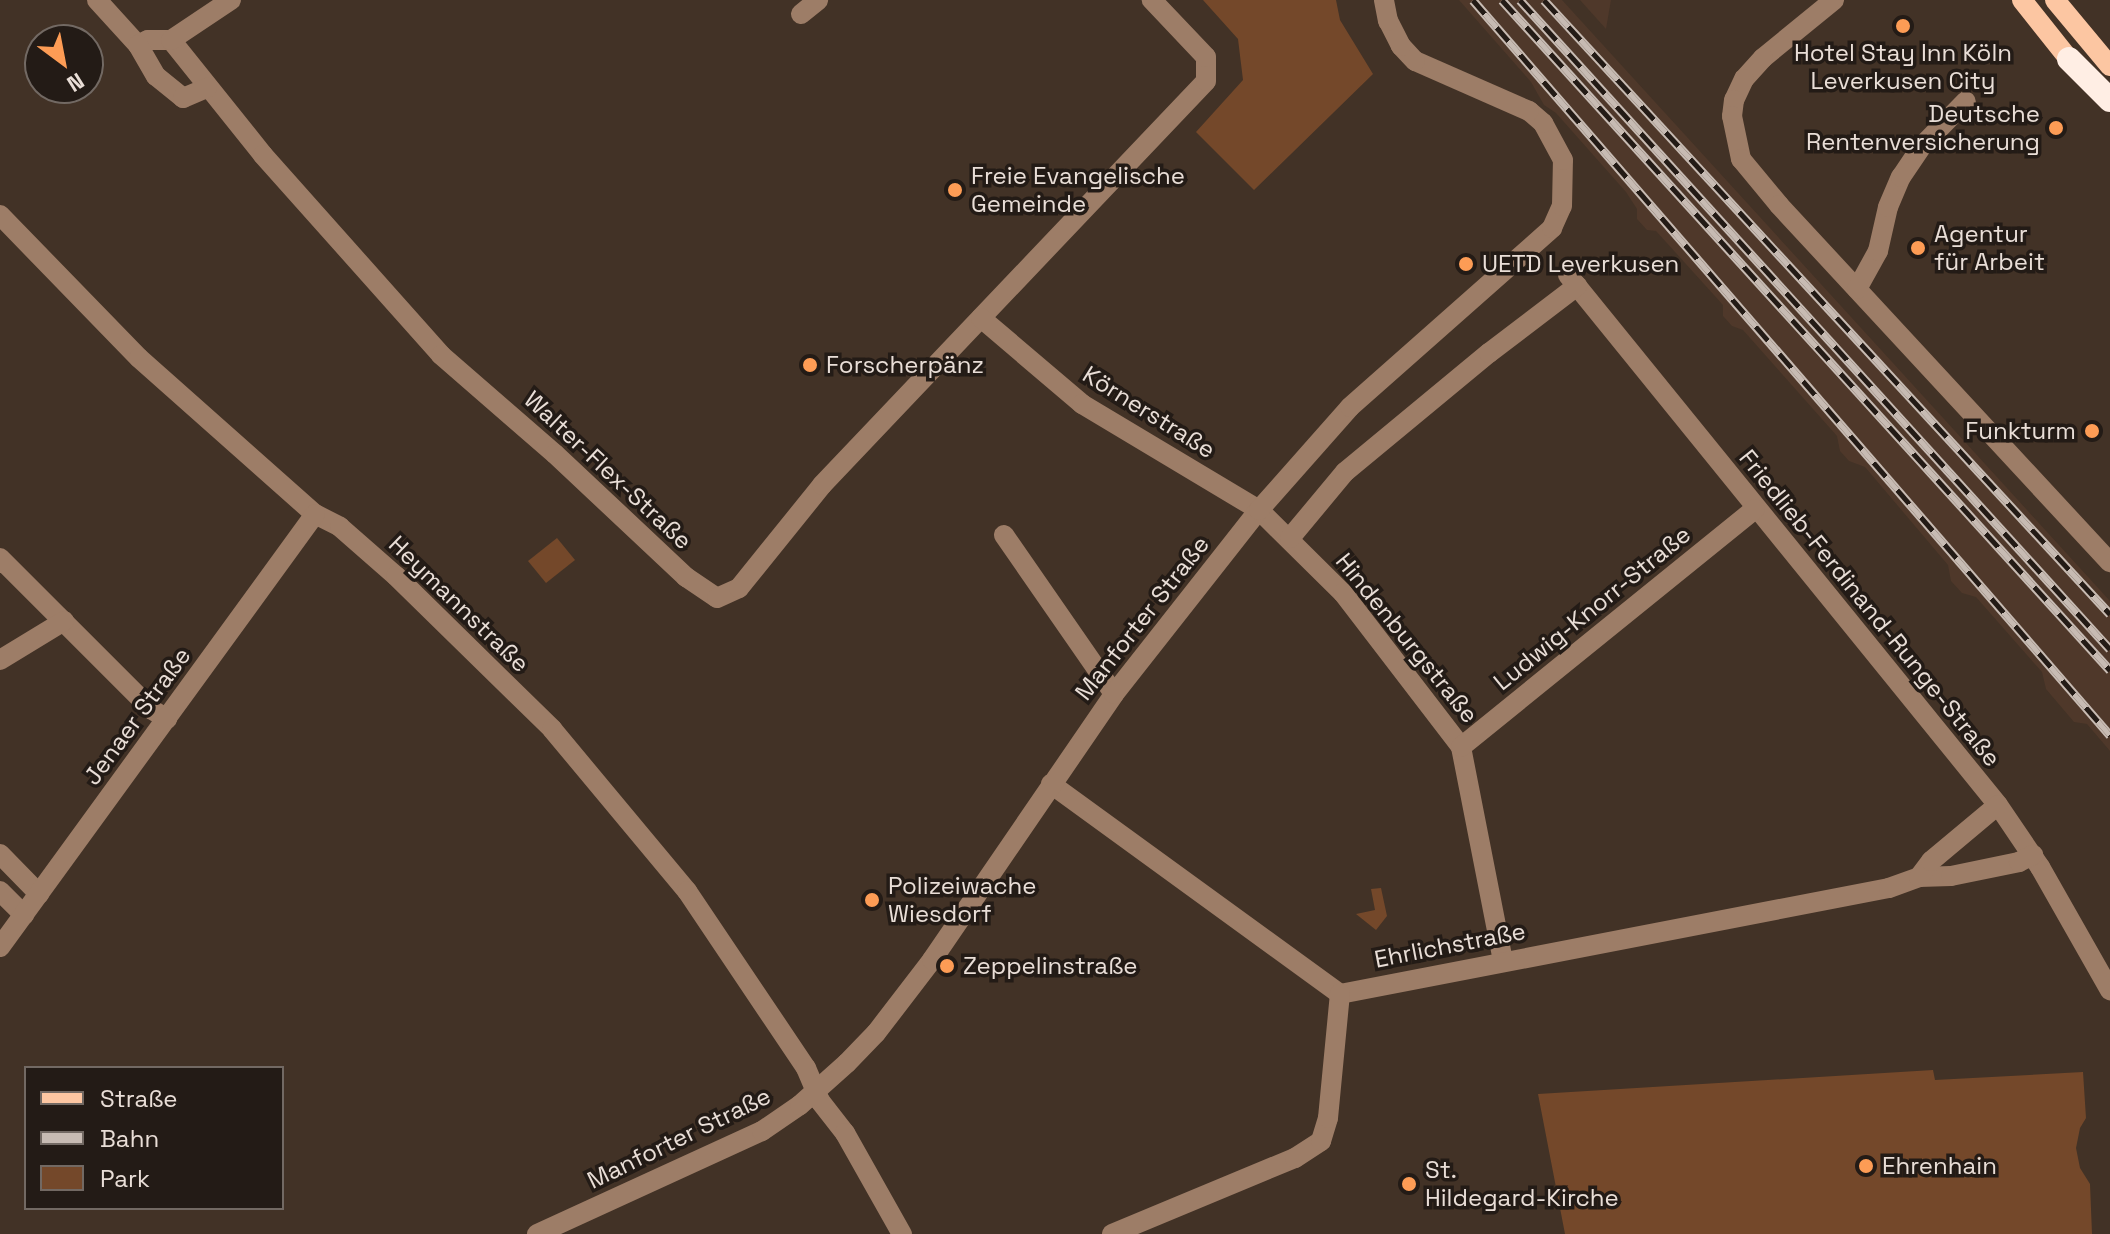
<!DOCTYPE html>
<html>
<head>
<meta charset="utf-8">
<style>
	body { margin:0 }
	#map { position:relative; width:2110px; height:1234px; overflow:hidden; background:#423226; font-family:"Space Grotesk",sans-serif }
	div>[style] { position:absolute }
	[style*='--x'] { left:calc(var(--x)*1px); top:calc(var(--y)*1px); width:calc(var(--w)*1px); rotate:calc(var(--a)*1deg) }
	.built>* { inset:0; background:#4f382a }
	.green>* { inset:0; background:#74482a }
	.minor>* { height:20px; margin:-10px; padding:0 10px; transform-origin:10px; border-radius:10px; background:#9d7d67 }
	.major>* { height:20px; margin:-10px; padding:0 10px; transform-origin:10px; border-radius:10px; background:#fcc6a2 }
	.highway>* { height:24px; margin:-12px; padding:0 12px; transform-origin:12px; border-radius:12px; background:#ffeee4 }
	.rail>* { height:9px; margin-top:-4.5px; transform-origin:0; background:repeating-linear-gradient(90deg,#231b16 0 18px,#c7bbb3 0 36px); box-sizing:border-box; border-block:2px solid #c7bbb3 }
	.dots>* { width:22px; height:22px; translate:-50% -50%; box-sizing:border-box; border:4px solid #231b16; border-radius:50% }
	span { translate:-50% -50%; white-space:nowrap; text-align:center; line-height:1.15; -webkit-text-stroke:7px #231b16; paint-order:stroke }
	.poi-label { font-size:24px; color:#e9ded7 }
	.right { translate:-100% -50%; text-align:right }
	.left { translate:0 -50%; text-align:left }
	.street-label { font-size:24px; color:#e9ded7 }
	.legend { position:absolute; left:24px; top:1066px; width:260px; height:144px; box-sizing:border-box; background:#231b16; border:2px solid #726963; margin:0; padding:10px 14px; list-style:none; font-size:24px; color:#e9ded7 }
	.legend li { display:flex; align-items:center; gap:16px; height:40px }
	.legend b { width:40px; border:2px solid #726963 }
	.north { position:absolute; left:24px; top:24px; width:80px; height:80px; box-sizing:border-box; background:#231b16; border:2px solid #726963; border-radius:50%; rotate:148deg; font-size:22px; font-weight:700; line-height:32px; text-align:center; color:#e9ded7 }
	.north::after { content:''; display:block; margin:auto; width:28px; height:36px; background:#fd9c55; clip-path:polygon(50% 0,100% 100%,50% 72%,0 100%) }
</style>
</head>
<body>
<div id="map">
	<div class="built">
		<div style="clip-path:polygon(1459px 0,1562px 0,2110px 601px,2110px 751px,2087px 724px,2074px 722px,2046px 689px,2042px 672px,1976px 597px,1962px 593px,1951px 581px,1948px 565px,1865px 467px,1849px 461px,1840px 451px,1837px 436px,1743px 330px,1732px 326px,1723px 316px,1723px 305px,1656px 231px,1647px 230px,1637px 219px,1637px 209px,1626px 192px,1556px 113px,1544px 105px,1531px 82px)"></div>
		<div style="clip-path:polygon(1580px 0,1611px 0,1606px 29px)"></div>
	</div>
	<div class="green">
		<div style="clip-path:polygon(1203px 0,1336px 0,1340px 20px,1373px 74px,1254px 190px,1196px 132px,1243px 80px,1238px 39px)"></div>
		<div style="clip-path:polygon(557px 538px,575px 560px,546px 583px,528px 561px)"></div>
		<div style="clip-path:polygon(1381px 888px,1387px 916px,1376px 930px,1356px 914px,1375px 910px,1371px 889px)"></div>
		<div style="clip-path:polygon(1933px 1070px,1935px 1080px,2083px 1072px,2086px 1118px,2080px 1128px,2076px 1148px,2080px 1168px,2090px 1184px,2092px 1234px,1565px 1234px,1538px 1094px)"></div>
	</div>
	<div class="minor">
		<div style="--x:97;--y:0;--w:61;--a:47.7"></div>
		<div style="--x:138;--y:45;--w:11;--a:-27"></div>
		<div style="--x:148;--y:40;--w:23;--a:0"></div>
		<div style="--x:171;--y:40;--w:147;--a:51.3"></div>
		<div style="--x:263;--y:155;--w:268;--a:48.3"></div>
		<div style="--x:441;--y:355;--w:151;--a:41"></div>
		<div style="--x:555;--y:454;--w:180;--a:43.2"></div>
		<div style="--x:686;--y:577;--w:37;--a:34"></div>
		<div style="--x:717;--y:598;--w:24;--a:-24"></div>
		<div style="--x:739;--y:588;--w:132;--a:-51.1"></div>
		<div style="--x:822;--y:485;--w:557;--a:-46.45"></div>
		<div style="--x:1206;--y:81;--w:24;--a:-90"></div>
		<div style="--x:1206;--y:57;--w:79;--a:-133.5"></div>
		<div style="--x:1834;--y:0;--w:92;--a:140.8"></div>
		<div style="--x:1763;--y:58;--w:28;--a:132"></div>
		<div style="--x:1744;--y:79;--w:23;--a:115"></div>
		<div style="--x:1734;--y:100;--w:16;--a:97"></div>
		<div style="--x:1732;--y:116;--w:44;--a:78.2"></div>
		<div style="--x:1741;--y:159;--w:60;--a:50.4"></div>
		<div style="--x:1779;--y:205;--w:487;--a:47.2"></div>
		<div style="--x:801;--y:14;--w:22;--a:-39"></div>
		<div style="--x:171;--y:40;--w:72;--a:-33.7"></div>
		<div style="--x:138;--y:45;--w:36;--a:60"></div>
		<div style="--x:156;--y:76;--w:35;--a:39"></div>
		<div style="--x:183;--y:98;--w:26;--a:-23"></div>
		<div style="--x:0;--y:215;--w:199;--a:45.8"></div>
		<div style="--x:139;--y:358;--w:235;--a:41.6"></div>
		<div style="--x:315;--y:514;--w:28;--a:27"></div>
		<div style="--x:340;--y:527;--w:74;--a:41.2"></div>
		<div style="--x:396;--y:576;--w:219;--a:44.4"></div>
		<div style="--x:552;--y:729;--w:211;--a:50.2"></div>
		<div style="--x:687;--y:891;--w:213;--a:56.1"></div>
		<div style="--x:806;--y:1068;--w:36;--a:67"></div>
		<div style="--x:820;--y:1101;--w:41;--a:52"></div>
		<div style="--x:845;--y:1133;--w:116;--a:60.6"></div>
		<div style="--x:1568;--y:275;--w:682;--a:50.95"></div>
		<div style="--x:1998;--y:805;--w:75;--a:55.9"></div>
		<div style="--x:2040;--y:867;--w:142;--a:60.4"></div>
		<div style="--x:1857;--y:289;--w:43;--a:-61.1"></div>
		<div style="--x:1878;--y:251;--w:45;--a:-77.2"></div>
		<div style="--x:1888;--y:207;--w:33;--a:-67"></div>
		<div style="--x:1901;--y:177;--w:36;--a:-56"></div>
		<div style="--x:1921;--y:147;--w:64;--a:-45.6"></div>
		<div style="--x:981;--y:318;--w:133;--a:40.4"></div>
		<div style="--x:1082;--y:404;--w:206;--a:30.9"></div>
		<div style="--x:1259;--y:510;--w:118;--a:44.7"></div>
		<div style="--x:1343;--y:593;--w:194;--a:52.5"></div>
		<div style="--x:1461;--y:747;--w:218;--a:78.9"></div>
		<div style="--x:1004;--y:535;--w:193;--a:55.3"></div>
		<div style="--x:1290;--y:538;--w:86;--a:-50.2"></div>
		<div style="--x:1345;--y:472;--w:187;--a:-39.6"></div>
		<div style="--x:1489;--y:353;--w:111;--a:-37.3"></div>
		<div style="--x:0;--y:558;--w:214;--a:45"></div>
		<div style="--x:151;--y:709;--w:19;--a:32"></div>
		<div style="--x:0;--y:660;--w:75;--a:-31.4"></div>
		<div style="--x:1461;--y:747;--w:378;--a:-39"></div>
		<div style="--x:1051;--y:784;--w:357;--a:36"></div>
		<div style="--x:1340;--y:994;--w:559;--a:-10.93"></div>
		<div style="--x:1889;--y:888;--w:32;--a:-20"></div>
		<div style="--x:1919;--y:877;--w:32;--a:-2"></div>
		<div style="--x:1951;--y:876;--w:69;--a:-11.6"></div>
		<div style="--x:2019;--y:862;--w:16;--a:-27"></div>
		<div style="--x:0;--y:854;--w:56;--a:45.7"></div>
		<div style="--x:1919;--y:877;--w:20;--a:-53"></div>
		<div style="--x:1931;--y:861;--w:87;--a:-39.9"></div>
		<div style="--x:0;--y:891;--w:34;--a:45"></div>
		<div style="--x:0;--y:947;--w:535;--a:-53.96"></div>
		<div style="--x:537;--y:1234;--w:247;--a:-24.6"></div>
		<div style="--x:762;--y:1131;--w:46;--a:-34.4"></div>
		<div style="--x:800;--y:1105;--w:63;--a:-41.8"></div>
		<div style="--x:847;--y:1063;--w:42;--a:-46"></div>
		<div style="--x:876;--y:1033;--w:92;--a:-52.5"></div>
		<div style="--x:932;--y:960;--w:322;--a:-55.6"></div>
		<div style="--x:1114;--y:694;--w:234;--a:-51.8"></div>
		<div style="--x:1259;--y:510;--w:137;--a:-48.5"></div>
		<div style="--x:1350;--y:407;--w:270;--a:-41.5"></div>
		<div style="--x:1552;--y:228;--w:24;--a:-66"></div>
		<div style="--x:1562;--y:206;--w:46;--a:-88.8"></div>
		<div style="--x:1563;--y:160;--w:42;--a:-118.4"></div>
		<div style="--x:1543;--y:123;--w:18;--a:-139"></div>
		<div style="--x:1529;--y:111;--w:124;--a:-156.3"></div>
		<div style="--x:1415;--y:61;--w:21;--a:-133"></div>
		<div style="--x:1401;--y:46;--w:28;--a:-117"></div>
		<div style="--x:1388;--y:21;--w:21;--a:-101"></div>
		<div style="--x:1112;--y:1234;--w:198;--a:-22.6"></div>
		<div style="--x:1295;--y:1158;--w:31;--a:-33"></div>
		<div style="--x:1321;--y:1141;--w:24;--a:-73"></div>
		<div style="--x:1328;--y:1118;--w:125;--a:-84.5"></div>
	</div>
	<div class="major">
		<div style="--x:2022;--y:0;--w:75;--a:51.5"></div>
		<div style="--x:2055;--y:0;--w:86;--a:50.2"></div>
	</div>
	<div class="highway">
		<div style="--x:2069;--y:59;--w:58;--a:45"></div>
	</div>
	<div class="rail">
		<div style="--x:1473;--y:0;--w:973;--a:49.09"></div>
		<div style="--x:1502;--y:0;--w:905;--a:47.78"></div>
		<div style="--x:1520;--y:0;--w:877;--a:47.73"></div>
		<div style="--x:1544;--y:0;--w:835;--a:47.33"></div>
	</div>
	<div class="dots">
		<div style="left:1903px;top:26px;background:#fd9c55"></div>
		<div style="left:2056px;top:128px;background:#fd9c55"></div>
		<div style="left:955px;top:190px;background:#fd9c55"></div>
		<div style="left:1918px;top:248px;background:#fd9c55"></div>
		<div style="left:1466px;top:264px;background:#fd9c55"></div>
		<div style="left:810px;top:365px;background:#fd9c55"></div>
		<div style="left:2092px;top:431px;background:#fd9c55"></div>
		<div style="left:872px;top:900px;background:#fd9c55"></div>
		<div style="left:947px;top:966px;background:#fd9c55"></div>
		<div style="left:1866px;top:1166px;background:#fd9c55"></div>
		<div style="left:1409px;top:1184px;background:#fd9c55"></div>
	</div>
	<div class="poi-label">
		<span style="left:1903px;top:67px">Hotel Stay Inn Köln<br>Leverkusen City</span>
		<span class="right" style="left:2040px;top:128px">Deutsche<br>Rentenversicherung</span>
		<span class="left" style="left:971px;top:190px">Freie Evangelische<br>Gemeinde</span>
		<span class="left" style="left:1934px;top:248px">Agentur<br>für Arbeit</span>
		<span class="left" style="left:1482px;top:264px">UETD Leverkusen</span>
		<span class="left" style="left:826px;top:365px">Forscherpänz</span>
		<span class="right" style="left:2076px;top:431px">Funkturm</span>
		<span class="left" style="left:888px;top:900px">Polizeiwache<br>Wiesdorf</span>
		<span class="left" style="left:963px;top:966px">Zeppelinstraße</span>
		<span class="left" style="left:1882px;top:1166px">Ehrenhain</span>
		<span class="left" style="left:1425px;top:1184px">St.<br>Hildegard-Kirche</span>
	</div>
	<div class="street-label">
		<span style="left:1149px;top:412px;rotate:32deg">Körnerstraße</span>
		<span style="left:608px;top:470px;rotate:43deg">Walter-Flex-Straße</span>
		<span style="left:459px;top:604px;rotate:44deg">Heymannstraße</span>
		<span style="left:1592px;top:608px;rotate:-39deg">Ludwig-Knorr-Straße</span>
		<span style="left:1870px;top:608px;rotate:51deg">Friedlieb-Ferdinand-Runge-Straße</span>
		<span style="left:1142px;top:618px;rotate:-52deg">Manforter Straße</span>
		<span style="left:1407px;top:638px;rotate:51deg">Hindenburgstraße</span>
		<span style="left:137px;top:716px;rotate:-54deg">Jenaer Straße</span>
		<span style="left:1450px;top:945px;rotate:-11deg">Ehrlichstraße</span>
		<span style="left:679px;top:1138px;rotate:-26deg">Manforter Straße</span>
	</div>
	<ul class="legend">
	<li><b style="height:10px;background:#fcc6a2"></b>Straße</li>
	<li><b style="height:10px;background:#c7bbb3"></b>Bahn</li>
	<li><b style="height:22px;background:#74482a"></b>Park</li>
	</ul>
	<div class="north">N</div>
</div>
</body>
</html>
